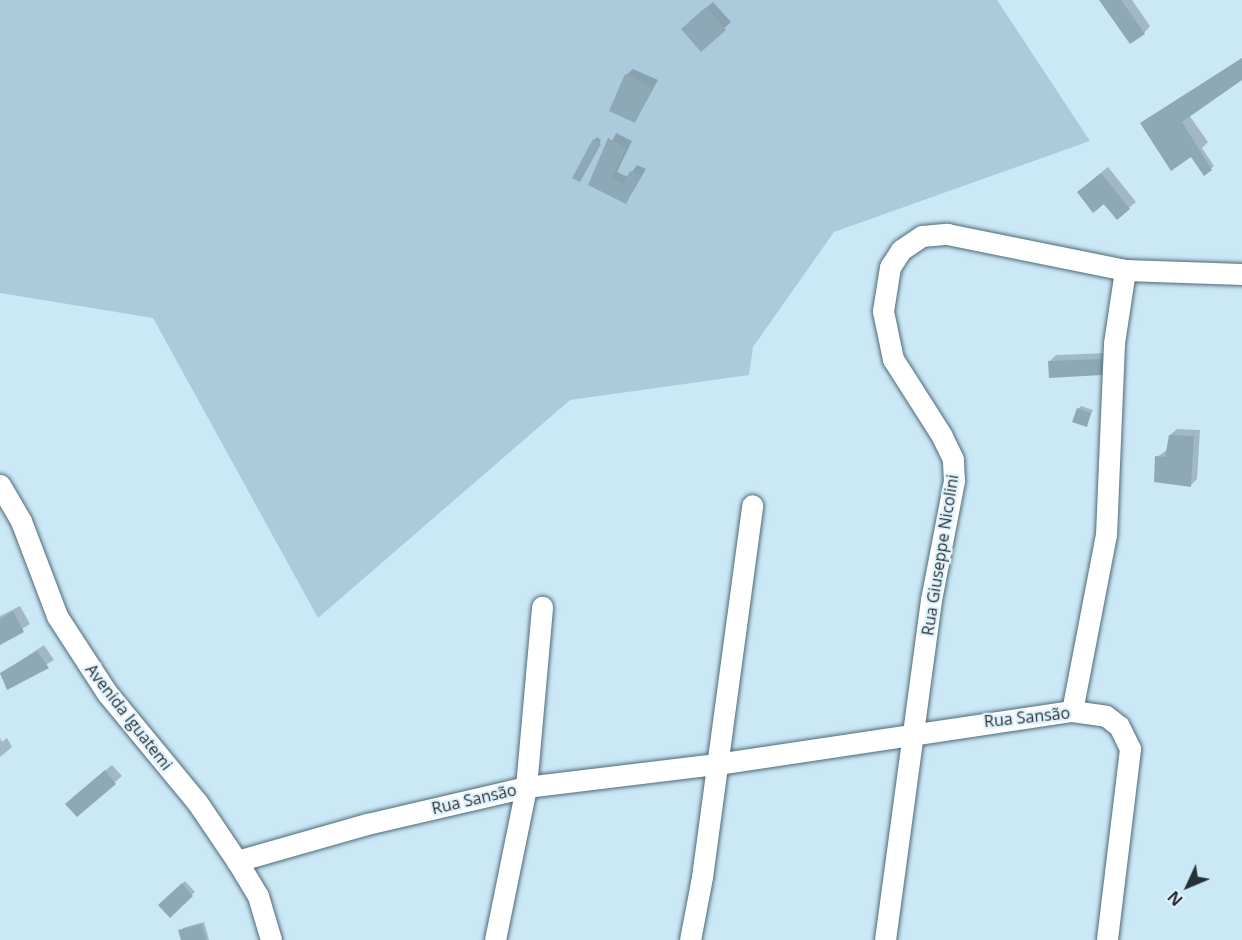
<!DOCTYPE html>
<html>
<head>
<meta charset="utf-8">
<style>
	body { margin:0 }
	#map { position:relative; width:1242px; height:940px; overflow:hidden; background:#cbe8f7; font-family:"Open Sans",sans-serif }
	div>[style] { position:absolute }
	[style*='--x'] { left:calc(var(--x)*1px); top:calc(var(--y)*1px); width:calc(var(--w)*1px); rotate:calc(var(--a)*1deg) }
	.green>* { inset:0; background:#abcbdc }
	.shadow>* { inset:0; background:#0003 }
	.building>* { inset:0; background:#8da9b7 }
	.roads { filter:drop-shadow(0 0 2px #4f6976) drop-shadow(0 0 2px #4f6976) }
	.minor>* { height:21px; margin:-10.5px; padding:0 10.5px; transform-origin:10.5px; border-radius:10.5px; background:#fff }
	span { translate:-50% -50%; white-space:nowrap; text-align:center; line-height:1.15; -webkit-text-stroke:4.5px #e2f3fc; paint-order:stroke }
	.street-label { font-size:16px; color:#263137 }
	.north { position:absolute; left:1158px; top:856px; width:60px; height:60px; -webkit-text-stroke:4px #e2f3fc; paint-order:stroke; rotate:226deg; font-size:16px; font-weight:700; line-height:24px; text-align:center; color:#263137 }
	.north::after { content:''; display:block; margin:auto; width:21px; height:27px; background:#263137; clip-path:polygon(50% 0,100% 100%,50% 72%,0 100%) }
</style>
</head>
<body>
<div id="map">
	<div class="green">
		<div style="clip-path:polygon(0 0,997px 0,1090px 141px,834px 232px,753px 347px,749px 375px,570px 400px,318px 618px,153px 318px,0 293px)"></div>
	</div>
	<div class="shadow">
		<div style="clip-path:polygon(1101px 0,1132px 0,1150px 26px,1144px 33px)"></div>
		<div style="clip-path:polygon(713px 2px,731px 22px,701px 49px,689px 22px)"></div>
		<div style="clip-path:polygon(1242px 58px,1242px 78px,1189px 115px,1208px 142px,1202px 148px,1214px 166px,1205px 174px,1193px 157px,1142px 124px)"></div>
		<div style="clip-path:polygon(633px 69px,658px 80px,635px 122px,626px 75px)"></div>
		<div style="clip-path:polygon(616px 133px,632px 141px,617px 172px,628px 177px,637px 165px,646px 169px,626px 203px,590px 185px)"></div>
		<div style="clip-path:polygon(597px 137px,601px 140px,580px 179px,594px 140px)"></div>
		<div style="clip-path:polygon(1108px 167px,1136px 202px,1117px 218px,1085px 186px)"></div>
		<div style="clip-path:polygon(1108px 353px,1108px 367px,1102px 374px,1050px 361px,1056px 355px)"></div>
		<div style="clip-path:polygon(1081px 406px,1093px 410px,1086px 425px,1078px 409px)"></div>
		<div style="clip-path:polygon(1177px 429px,1200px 430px,1197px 479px,1191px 485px,1157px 457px,1167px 450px,1170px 435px)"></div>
		<div style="clip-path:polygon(20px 606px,30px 624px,0 643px,0 616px)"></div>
		<div style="clip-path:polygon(44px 645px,54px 660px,8px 688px,0 674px)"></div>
		<div style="clip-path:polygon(0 738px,2px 742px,7px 738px,12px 747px,0 757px)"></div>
		<div style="clip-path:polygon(112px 765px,122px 776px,77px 815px,73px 797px)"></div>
		<div style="clip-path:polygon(185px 881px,195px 892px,170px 915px,160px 905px)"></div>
		<div style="clip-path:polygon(204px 922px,209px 940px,182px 940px,183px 928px)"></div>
	</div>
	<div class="building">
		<div style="clip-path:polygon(1099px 0,1121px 0,1145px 34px,1130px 44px)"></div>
		<div style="clip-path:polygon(706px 7px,726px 30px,701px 52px,681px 29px)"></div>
		<div style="clip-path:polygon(1242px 58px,1242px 80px,1182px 122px,1212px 170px,1204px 176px,1191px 157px,1171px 171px,1140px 123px)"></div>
		<div style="clip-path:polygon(625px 74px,653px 87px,635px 123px,609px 111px)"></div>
		<div style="clip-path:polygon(608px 138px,626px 148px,611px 178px,623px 184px,630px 171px,640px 176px,626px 204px,588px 185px)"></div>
		<div style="clip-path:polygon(593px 139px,601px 144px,580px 182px,572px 178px)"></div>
		<div style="clip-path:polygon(1101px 173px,1130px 209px,1117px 220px,1104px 204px,1093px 213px,1077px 192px)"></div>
		<div style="clip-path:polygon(1102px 359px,1102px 375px,1049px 378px,1048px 361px)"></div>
		<div style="clip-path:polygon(1077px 408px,1091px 413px,1087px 427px,1072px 422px)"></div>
		<div style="clip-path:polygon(1169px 435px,1194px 436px,1191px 487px,1154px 482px,1155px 456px,1165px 457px)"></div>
		<div style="clip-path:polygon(13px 611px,24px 632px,0 645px,0 619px)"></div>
		<div style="clip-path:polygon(37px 651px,49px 668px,7px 690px,0 673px)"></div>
		<div style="clip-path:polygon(105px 770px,116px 784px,77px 817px,65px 804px)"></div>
		<div style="clip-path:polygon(182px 883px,193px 896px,170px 918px,158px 905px)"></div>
		<div style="clip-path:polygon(202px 924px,206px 940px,181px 940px,178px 930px)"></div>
	</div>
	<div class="roads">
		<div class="minor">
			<div style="--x:0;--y:485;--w:42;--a:59.7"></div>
			<div style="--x:21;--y:521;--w:102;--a:69.2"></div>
			<div style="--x:57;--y:616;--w:92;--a:57"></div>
			<div style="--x:107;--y:693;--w:141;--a:50.5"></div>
			<div style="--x:197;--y:802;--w:71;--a:55.9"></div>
			<div style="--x:237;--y:861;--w:41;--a:59"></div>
			<div style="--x:258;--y:896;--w:46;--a:73.5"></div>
			<div style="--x:1072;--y:711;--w:179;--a:-79.1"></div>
			<div style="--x:1106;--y:535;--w:192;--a:-87.6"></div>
			<div style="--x:1114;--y:343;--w:74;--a:-81.4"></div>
			<div style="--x:237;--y:861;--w:135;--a:-15.9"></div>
			<div style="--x:367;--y:824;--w:163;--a:-13.1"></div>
			<div style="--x:526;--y:787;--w:192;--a:-6.9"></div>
			<div style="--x:717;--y:764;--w:359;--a:-8.5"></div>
			<div style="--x:1072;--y:711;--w:34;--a:8"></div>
			<div style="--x:1106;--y:716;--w:16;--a:38"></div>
			<div style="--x:1119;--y:726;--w:25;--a:64"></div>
			<div style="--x:1130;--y:749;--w:192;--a:96.9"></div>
			<div style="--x:495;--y:940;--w:156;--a:-78.5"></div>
			<div style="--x:526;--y:787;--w:181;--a:-84.9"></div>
			<div style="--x:690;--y:940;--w:64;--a:-79.2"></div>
			<div style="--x:702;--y:877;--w:375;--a:-82.3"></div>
			<div style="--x:885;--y:940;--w:343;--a:-82.3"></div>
			<div style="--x:931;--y:600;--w:121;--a:-79.1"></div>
			<div style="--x:954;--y:481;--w:22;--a:-93"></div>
			<div style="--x:953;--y:459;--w:25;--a:-116"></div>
			<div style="--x:942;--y:436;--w:91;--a:-122.5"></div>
			<div style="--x:893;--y:359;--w:49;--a:-101.8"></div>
			<div style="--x:883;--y:311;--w:45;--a:-81"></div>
			<div style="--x:890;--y:267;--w:20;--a:-57"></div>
			<div style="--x:901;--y:250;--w:25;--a:-34"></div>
			<div style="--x:922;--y:236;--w:25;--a:-5"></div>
			<div style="--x:947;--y:234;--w:182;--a:11.4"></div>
			<div style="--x:1125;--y:270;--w:117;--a:2"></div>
		</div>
	</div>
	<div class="street-label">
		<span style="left:940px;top:555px;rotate:-81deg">Rua Giuseppe Nicolini</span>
		<span style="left:129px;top:717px;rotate:52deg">Avenida Iguatemi</span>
		<span style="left:1027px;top:717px;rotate:-6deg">Rua Sansão</span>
		<span style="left:474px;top:799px;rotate:-13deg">Rua Sansão</span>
	</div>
	<div class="north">N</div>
</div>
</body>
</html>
